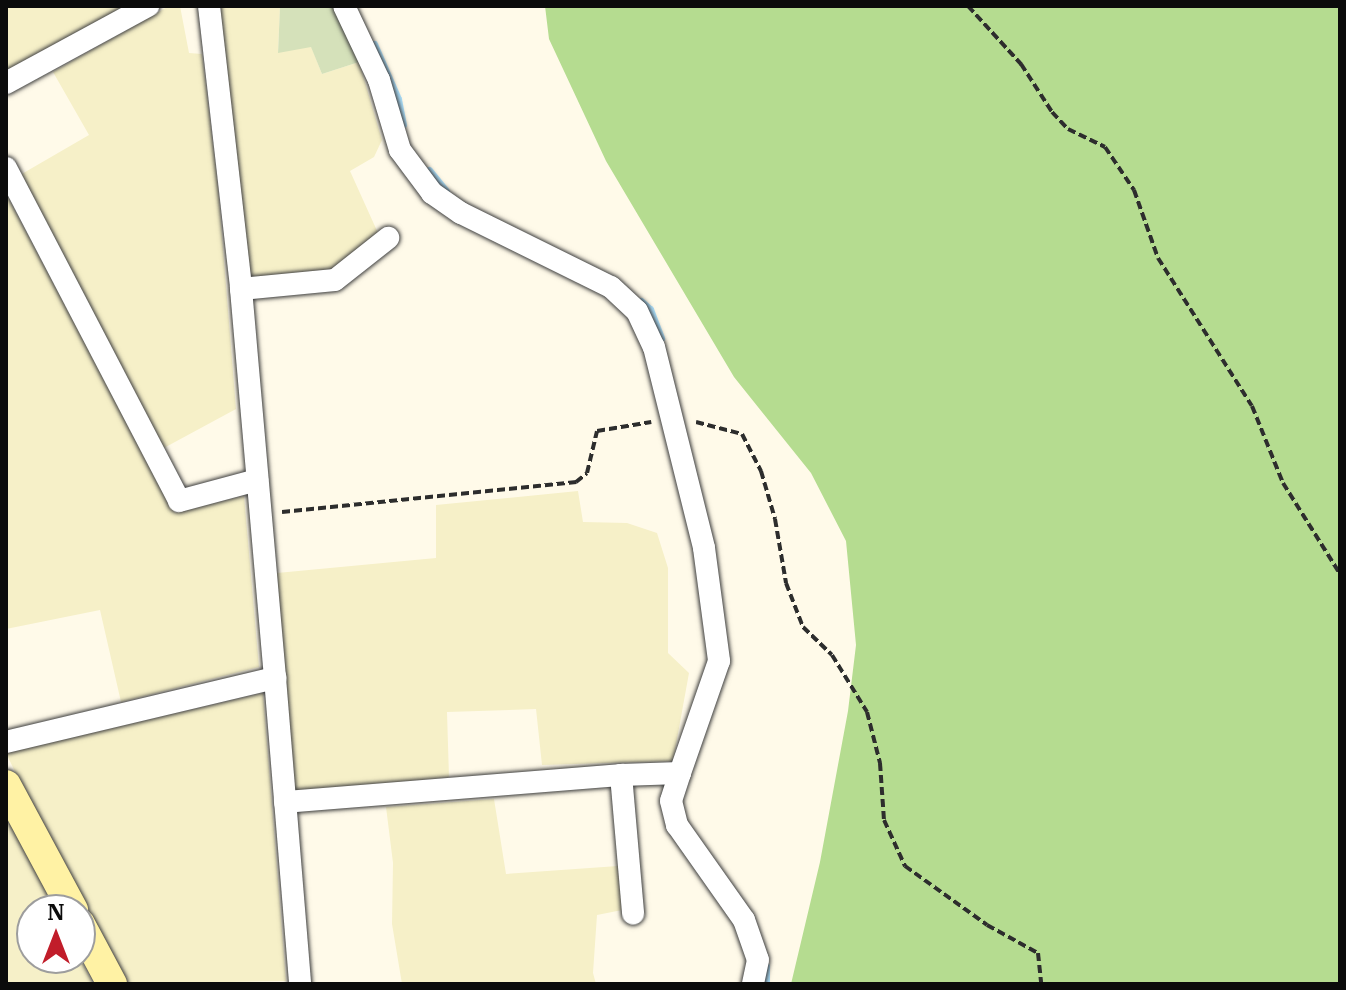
<!DOCTYPE html>
<html>
<head>
<meta charset="utf-8">
<style>
	body { margin:0 }
	#map { position:relative; width:1346px; height:990px; overflow:hidden; background:#fffae9; font-family:"IBM Plex Serif",serif }
	div>[style] { position:absolute }
	[style*='--x'] { left:calc(var(--x)*1px); top:calc(var(--y)*1px); width:calc(var(--w)*1px); rotate:calc(var(--a)*1deg) }
	.farmland>* { inset:0; background:#f6f0c8 }
	.forest>* { inset:0; background:#b5dc90 }
	.cemetery>* { inset:0; background:#d5e1ba }
	.stream>* { height:7px; margin:-3.5px; padding:0 3.5px; transform-origin:3.5px; border-radius:3.5px; background:#abdef9 }
	.path>* { height:4px; margin-top:-2px; transform-origin:0; background:repeating-linear-gradient(90deg,#2d2d2d 0 8px,transparent 0 12px) }
	.roads { filter:drop-shadow(0 0 2px #3e3e3e) drop-shadow(0 0 2px #3e3e3e) }
	.minor>* { height:22px; margin:-11px; padding:0 11px; transform-origin:11px; border-radius:11px; background:#fff }
	.secondary>* { height:30px; margin:-15px; padding:0 15px; transform-origin:15px; border-radius:15px; background:#fff2a4 }
	span { translate:-50% -50%; white-space:nowrap; text-align:center; line-height:1.15; -webkit-text-stroke:8px #fff; paint-order:stroke }
	.frame { position:absolute; inset:0; border:8px solid #0b0b0b; pointer-events:none }
	.north { position:absolute; left:16px; top:894px; width:80px; height:80px; box-sizing:border-box; background:#fff; border:2px solid #9d9d9d; border-radius:50%; rotate:0deg; font-size:22px; font-weight:700; line-height:32px; text-align:center; color:#0b0b0b }
	.north::after { content:''; display:block; margin:auto; width:28px; height:36px; background:#c11d2a; clip-path:polygon(50% 0,100% 100%,50% 72%,0 100%) }
</style>
</head>
<body>
<div id="map">
	<div class="farmland">
		<div style="clip-path:polygon(6px 6px,132px 6px,6px 74px)"></div>
		<div style="clip-path:polygon(169px 6px,180px 6px,189px 53px,202px 54px,218px 187px,236px 409px,162px 449px,20px 175px,89px 135px,53px 72px)"></div>
		<div style="clip-path:polygon(220px 6px,280px 6px,278px 52px,311px 46px,322px 74px,359px 62px,382px 140px,374px 157px,350px 171px,378px 233px,330px 272px,247px 280px)"></div>
		<div style="clip-path:polygon(6px 194px,175px 513px,244px 496px,259px 667px,121px 702px,100px 610px,6px 629px)"></div>
		<div style="clip-path:polygon(578px 491px,583px 522px,627px 523px,657px 533px,668px 568px,668px 653px,689px 673px,673px 761px,542px 765px,536px 709px,447px 712px,449px 777px,295px 793px,277px 573px,436px 558px,436px 505px)"></div>
		<div style="clip-path:polygon(263px 693px,286px 981px,124px 984px,57px 859px,6px 753px)"></div>
		<div style="clip-path:polygon(494px 799px,506px 874px,618px 866px,622px 910px,597px 915px,593px 973px,596px 984px,402px 984px,392px 924px,393px 863px,386px 807px)"></div>
		<div style="clip-path:polygon(6px 813px,56px 910px,32px 910px,32px 958px,80px 958px,93px 984px,6px 984px)"></div>
	</div>
	<div class="forest">
		<div style="clip-path:polygon(545px 6px,1340px 6px,1340px 984px,791px 984px,820px 862px,848px 711px,856px 645px,846px 541px,811px 473px,734px 377px,606px 161px,549px 39px)"></div>
	</div>
	<div class="cemetery">
		<div style="clip-path:polygon(280px 6px,335px 6px,359px 62px,322px 74px,311px 47px,278px 53px)"></div>
	</div>
	<div class="stream">
		<div style="--x:374;--y:44;--w:60;--a:66.4"></div>
		<div style="--x:398;--y:99;--w:26;--a:79"></div>
		<div style="--x:429;--y:170;--w:27;--a:51"></div>
		<div style="--x:641;--y:301;--w:12;--a:42"></div>
		<div style="--x:650;--y:309;--w:31;--a:69"></div>
		<div style="--x:766;--y:984;--w:18;--a:-90"></div>
	</div>
	<div class="path">
		<div style="--x:968;--y:6;--w:79;--a:47.6"></div>
		<div style="--x:1021;--y:64;--w:57;--a:57.1"></div>
		<div style="--x:1052;--y:112;--w:23;--a:47"></div>
		<div style="--x:1068;--y:129;--w:41;--a:25.9"></div>
		<div style="--x:1105;--y:147;--w:52;--a:56"></div>
		<div style="--x:1134;--y:190;--w:72;--a:70.6"></div>
		<div style="--x:1158;--y:258;--w:175;--a:57.6"></div>
		<div style="--x:1252;--y:406;--w:83;--a:68.1"></div>
		<div style="--x:1283;--y:483;--w:107;--a:57.9"></div>
		<div style="--x:696;--y:422;--w:48;--a:14.6"></div>
		<div style="--x:742;--y:434;--w:42;--a:62.8"></div>
		<div style="--x:761;--y:471;--w:50;--a:73.7"></div>
		<div style="--x:775;--y:519;--w:65;--a:80.2"></div>
		<div style="--x:786;--y:583;--w:47;--a:68.9"></div>
		<div style="--x:803;--y:627;--w:40;--a:44"></div>
		<div style="--x:832;--y:655;--w:67;--a:58.4"></div>
		<div style="--x:867;--y:712;--w:53;--a:75.7"></div>
		<div style="--x:880;--y:763;--w:57;--a:86"></div>
		<div style="--x:884;--y:820;--w:51;--a:65.5"></div>
		<div style="--x:905;--y:866;--w:101;--a:35.7"></div>
		<div style="--x:987;--y:925;--w:58;--a:28.8"></div>
		<div style="--x:1038;--y:953;--w:31;--a:84"></div>
		<div style="--x:282;--y:512;--w:296;--a:-5.8"></div>
		<div style="--x:576;--y:482;--w:14;--a:-39"></div>
		<div style="--x:587;--y:473;--w:43;--a:-76.6"></div>
		<div style="--x:597;--y:431;--w:55;--a:-9.5"></div>
	</div>
	<div class="roads">
		<div class="minor">
			<div style="--x:209;--y:6;--w:285;--a:83.5"></div>
			<div style="--x:241;--y:289;--w:390;--a:85"></div>
			<div style="--x:344;--y:6;--w:82;--a:64.7"></div>
			<div style="--x:379;--y:80;--w:73;--a:73.3"></div>
			<div style="--x:400;--y:150;--w:54;--a:53.3"></div>
			<div style="--x:432;--y:193;--w:35;--a:35"></div>
			<div style="--x:461;--y:213;--w:167;--a:26.3"></div>
			<div style="--x:611;--y:287;--w:35;--a:43"></div>
			<div style="--x:637;--y:311;--w:40;--a:65"></div>
			<div style="--x:654;--y:347;--w:207;--a:76"></div>
			<div style="--x:704;--y:548;--w:114;--a:82.4"></div>
			<div style="--x:719;--y:661;--w:119;--a:109.2"></div>
			<div style="--x:6;--y:83;--w:162;--a:-28.5"></div>
			<div style="--x:6;--y:168;--w:375;--a:62.5"></div>
			<div style="--x:179;--y:501;--w:81;--a:-15.1"></div>
			<div style="--x:241;--y:289;--w:94;--a:-5.5"></div>
			<div style="--x:335;--y:280;--w:68;--a:-38.4"></div>
			<div style="--x:6;--y:742;--w:277;--a:-13.4"></div>
			<div style="--x:275;--y:678;--w:307;--a:85.3"></div>
			<div style="--x:621;--y:775;--w:59;--a:-1.9"></div>
			<div style="--x:680;--y:773;--w:29;--a:108"></div>
			<div style="--x:671;--y:801;--w:25;--a:76"></div>
			<div style="--x:677;--y:825;--w:116;--a:54.8"></div>
			<div style="--x:744;--y:920;--w:42;--a:70.7"></div>
			<div style="--x:758;--y:960;--w:25;--a:102"></div>
			<div style="--x:285;--y:802;--w:337;--a:-4.6"></div>
			<div style="--x:621;--y:775;--w:139;--a:85"></div>
		</div>
		<div class="secondary">
			<div style="--x:6;--y:785;--w:142;--a:61.8"></div>
			<div style="--x:80;--y:924;--w:68;--a:61.9"></div>
		</div>
	</div>
	<div class="frame"></div>
	<div class="north">N</div>
</div>
</body>
</html>
